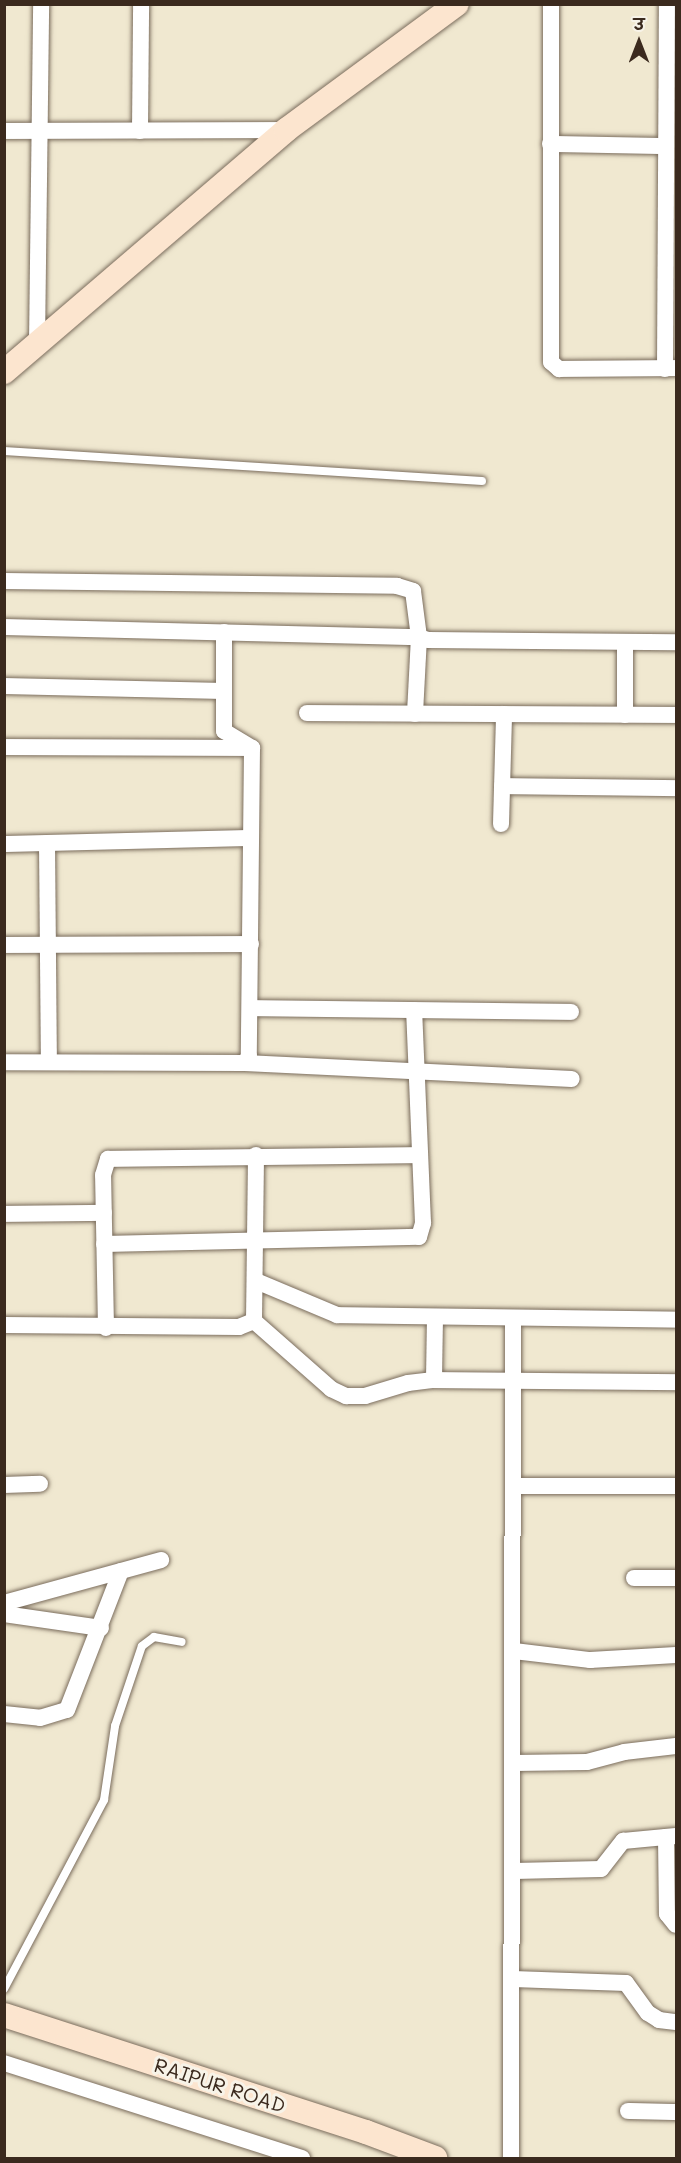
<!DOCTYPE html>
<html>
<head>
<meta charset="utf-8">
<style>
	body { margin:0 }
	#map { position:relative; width:681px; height:2163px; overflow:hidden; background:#f0e8d0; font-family:Mali,"Playpen Sans Deva",sans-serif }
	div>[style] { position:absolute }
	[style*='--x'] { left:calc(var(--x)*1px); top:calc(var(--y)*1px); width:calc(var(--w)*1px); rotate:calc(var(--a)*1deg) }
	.roads { filter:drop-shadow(0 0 2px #7a6c5c) drop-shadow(0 0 2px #7a6c5c) }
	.lane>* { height:8px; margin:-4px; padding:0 4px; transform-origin:4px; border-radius:4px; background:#fff }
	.street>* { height:16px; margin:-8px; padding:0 8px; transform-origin:8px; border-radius:8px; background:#fff }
	.secondary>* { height:24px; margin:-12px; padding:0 12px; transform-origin:12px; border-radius:12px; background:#fce5cf }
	span { translate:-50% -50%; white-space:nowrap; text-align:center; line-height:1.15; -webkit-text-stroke:6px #f7f3e8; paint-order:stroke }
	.street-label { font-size:20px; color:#3b2a1e }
	.frame { position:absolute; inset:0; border:6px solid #3b2a1e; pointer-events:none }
	.north { position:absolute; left:609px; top:12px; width:60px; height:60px; -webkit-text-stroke:4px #f7f3e8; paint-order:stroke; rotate:0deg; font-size:16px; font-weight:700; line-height:24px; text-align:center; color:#3b2a1e }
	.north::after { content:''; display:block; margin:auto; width:21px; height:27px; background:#3b2a1e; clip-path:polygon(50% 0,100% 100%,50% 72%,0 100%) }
</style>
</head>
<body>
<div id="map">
	<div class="roads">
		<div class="lane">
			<div style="--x:4;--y:451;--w:479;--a:3.6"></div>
			<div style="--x:4;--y:1989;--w:214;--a:-62.1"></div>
			<div style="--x:104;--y:1800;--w:75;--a:-81.5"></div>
			<div style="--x:115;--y:1726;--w:84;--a:-71.4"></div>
			<div style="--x:142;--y:1646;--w:15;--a:-37"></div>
			<div style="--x:154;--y:1637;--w:28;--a:10"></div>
		</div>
		<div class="street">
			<div style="--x:551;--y:4;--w:358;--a:90"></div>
			<div style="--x:551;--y:362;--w:11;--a:41"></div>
			<div style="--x:559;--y:369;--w:117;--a:-0.5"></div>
			<div style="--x:4;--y:131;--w:282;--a:-0.2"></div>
			<div style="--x:140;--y:131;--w:127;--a:-89.5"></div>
			<div style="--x:550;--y:144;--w:115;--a:1"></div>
			<div style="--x:37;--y:344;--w:340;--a:-89.3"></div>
			<div style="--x:665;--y:369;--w:365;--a:-89.7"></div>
			<div style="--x:4;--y:581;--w:393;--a:0.7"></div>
			<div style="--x:397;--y:586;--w:17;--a:17"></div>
			<div style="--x:413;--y:591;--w:46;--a:82.6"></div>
			<div style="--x:419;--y:637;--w:9;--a:18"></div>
			<div style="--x:428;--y:640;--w:248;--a:0.5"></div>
			<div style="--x:4;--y:627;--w:415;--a:1.4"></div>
			<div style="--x:419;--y:637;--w:77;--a:93"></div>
			<div style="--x:224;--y:632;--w:59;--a:90"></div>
			<div style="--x:4;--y:686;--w:220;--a:1.3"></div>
			<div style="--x:224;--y:691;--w:40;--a:90"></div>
			<div style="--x:224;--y:731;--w:33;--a:31"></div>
			<div style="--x:252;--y:748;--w:308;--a:90.6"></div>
			<div style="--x:249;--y:1056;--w:8;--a:120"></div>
			<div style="--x:245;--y:1063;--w:241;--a:-179.8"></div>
			<div style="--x:307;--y:713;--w:369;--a:0.3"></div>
			<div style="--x:625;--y:715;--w:73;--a:-90"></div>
			<div style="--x:4;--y:747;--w:248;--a:0.2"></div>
			<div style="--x:502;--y:786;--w:174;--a:0.7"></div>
			<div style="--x:501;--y:824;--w:110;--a:-88.4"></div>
			<div style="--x:47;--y:843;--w:218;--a:89.5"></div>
			<div style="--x:4;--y:844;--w:246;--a:-1.4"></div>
			<div style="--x:4;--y:945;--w:247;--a:-0.2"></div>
			<div style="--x:250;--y:1008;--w:321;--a:0.7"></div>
			<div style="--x:245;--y:1063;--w:327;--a:2.8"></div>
			<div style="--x:4;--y:1214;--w:100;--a:-0.6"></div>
			<div style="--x:104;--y:1244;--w:315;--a:-1.3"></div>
			<div style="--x:419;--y:1237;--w:15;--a:-74"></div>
			<div style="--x:423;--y:1223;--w:213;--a:-92.4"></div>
			<div style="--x:256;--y:1281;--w:88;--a:22.8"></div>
			<div style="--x:337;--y:1315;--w:339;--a:0.8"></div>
			<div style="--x:254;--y:1321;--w:103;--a:41.4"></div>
			<div style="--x:331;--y:1389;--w:17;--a:25"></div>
			<div style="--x:346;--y:1396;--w:19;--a:0"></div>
			<div style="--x:365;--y:1396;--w:45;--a:-16.8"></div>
			<div style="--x:408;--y:1383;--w:26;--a:-7"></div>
			<div style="--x:434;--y:1380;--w:242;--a:0.5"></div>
			<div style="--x:4;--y:1325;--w:235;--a:0.5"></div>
			<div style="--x:239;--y:1327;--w:16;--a:-22"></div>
			<div style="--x:254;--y:1321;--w:166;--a:-89.3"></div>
			<div style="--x:106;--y:1328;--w:153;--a:-91.1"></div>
			<div style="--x:103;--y:1175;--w:17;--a:-73"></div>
			<div style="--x:108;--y:1159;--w:311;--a:-0.7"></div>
			<div style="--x:434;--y:1380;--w:62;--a:-89.1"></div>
			<div style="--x:4;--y:1485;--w:36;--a:-2"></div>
			<div style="--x:515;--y:1486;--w:161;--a:0"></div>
			<div style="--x:634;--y:1578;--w:42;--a:0"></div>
			<div style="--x:4;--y:1603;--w:163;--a:-15.3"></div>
			<div style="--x:4;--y:1614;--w:98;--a:8.2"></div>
			<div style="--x:514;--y:1651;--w:77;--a:6.8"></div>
			<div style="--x:590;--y:1660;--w:86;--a:-3.3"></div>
			<div style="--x:4;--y:1714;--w:36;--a:6"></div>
			<div style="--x:40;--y:1718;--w:28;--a:-17"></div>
			<div style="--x:67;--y:1710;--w:149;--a:-68.8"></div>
			<div style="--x:514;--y:1763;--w:73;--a:-0.8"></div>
			<div style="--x:587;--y:1762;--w:38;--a:-15"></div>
			<div style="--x:624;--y:1752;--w:52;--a:-6.6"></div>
			<div style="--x:666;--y:1837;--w:77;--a:89.3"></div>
			<div style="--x:667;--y:1914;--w:14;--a:51"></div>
			<div style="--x:514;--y:1871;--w:87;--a:-1.3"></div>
			<div style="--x:601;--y:1869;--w:36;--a:-52"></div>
			<div style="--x:623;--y:1841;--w:53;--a:-5.4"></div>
			<div style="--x:513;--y:1979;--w:113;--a:2"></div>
			<div style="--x:626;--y:1983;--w:37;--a:54"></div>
			<div style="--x:648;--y:2013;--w:13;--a:32"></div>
			<div style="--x:659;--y:2020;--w:17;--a:7"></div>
			<div style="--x:4;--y:2063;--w:313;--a:17.7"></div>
			<div style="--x:628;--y:2111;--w:48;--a:1.2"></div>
			<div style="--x:511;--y:2158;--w:839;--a:-89.86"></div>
		</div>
		<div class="secondary">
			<div style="--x:4;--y:372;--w:372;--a:-40.6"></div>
			<div style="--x:286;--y:130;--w:212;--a:-36.4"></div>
			<div style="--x:4;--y:2015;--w:380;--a:17.9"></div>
			<div style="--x:366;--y:2132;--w:74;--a:20.6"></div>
		</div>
	</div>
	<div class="street-label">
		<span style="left:220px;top:2085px;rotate:18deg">RAIPUR ROAD</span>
	</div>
	<div class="frame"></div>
	<div class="north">उ</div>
</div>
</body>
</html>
